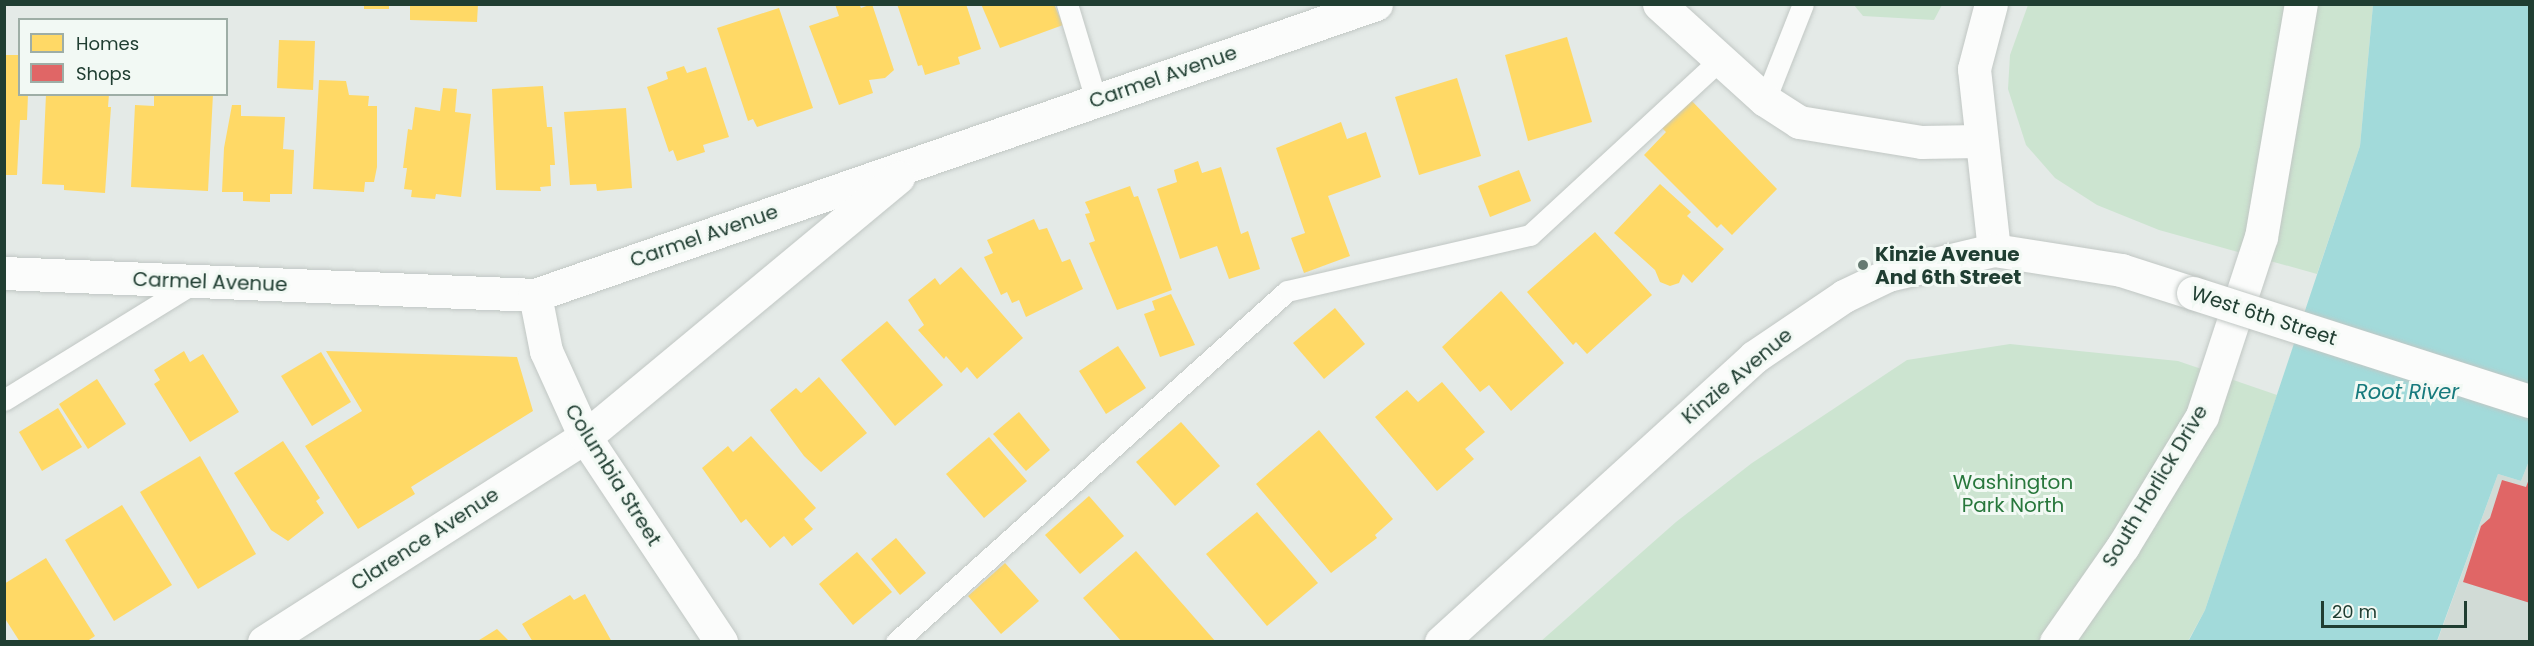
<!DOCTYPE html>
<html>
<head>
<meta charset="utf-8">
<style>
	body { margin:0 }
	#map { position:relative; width:2534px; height:646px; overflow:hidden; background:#e4eae7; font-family:Poppins,sans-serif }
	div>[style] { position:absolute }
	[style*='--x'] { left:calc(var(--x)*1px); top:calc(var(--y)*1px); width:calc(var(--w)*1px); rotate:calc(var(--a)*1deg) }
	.built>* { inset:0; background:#d1dbd6 }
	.green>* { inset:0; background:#cce4d0 }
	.water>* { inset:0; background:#a2dada }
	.homes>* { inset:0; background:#ffd966 }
	.shops>* { inset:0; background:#e06666 }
	.roads { filter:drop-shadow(0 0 2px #c1c7c4) drop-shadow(0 0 2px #c1c7c4) }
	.service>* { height:21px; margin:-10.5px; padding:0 10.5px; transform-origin:10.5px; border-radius:10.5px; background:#fbfcfb }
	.minor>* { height:33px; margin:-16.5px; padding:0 16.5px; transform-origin:16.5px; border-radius:16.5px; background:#fbfcfb }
	.tertiary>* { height:33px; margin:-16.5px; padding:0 16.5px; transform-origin:16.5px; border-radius:16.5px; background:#fbfcfb }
	.bridges { filter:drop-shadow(0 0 2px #c1c7c4) drop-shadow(0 0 2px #c1c7c4) }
	.tertiary-bridge>* { height:33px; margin:-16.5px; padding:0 16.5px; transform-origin:16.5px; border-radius:16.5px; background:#fbfcfb }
	.dots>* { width:16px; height:16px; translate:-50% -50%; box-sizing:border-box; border:3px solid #f2f9f4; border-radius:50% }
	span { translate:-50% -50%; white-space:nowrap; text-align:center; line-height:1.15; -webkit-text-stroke:6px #f2f9f4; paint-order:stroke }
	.street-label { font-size:20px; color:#203e32 }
	.poi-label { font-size:20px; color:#203e32; font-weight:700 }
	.left { translate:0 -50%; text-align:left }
	.park-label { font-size:20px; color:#28773c }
	.water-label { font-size:21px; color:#177a7d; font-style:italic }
	.frame { position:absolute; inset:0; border:6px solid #203e32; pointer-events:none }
	.legend { position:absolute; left:18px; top:18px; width:210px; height:78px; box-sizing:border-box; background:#f2f9f4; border:2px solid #9eaea6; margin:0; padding:8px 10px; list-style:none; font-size:18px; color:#203e32 }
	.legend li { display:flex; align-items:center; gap:12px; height:30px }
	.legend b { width:30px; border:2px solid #9eaea6 }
	.scale { position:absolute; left:2321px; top:601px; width:146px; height:27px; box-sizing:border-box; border:3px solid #203e32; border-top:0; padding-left:8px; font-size:18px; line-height:21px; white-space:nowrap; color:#203e32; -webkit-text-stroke:4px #f2f9f4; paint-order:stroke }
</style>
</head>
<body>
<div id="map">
	<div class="built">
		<div style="clip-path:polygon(2529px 461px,2529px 641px,2437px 642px,2498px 474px,2521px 481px)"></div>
	</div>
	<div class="green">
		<div style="clip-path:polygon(1854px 5px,1942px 5px,1934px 20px,1863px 16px)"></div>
		<div style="clip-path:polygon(2028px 5px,2373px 5px,2360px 146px,2317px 274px,2159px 230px,2097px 205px,2055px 178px,2026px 145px,2008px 89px,2010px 55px)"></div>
		<div style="clip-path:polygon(2010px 344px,2178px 361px,2277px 395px,2205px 610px,2188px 641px,1540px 642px,1676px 522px,1752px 463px,1907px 360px)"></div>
	</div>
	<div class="water">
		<div style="clip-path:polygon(2373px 5px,2529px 5px,2529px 461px,2521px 481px,2498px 474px,2437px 641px,2188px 642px,2205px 610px,2360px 146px)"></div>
	</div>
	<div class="homes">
		<div style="clip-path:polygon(364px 4px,389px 4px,389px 9px,364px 9px)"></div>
		<div style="clip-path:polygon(410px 4px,478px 4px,477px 22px,410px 20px)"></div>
		<div style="clip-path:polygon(835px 4px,859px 4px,861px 8px,872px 4px,894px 70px,885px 78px,869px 80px,873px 93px,839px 105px,809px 26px,839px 16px)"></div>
		<div style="clip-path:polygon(897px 4px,966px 4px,981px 49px,958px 57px,960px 64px,925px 75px,922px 65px,918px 66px)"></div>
		<div style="clip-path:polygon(981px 4px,1054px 4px,1063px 25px,1000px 48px)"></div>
		<div style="clip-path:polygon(779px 8px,813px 108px,757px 127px,753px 119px,748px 121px,717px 28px)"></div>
		<div style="clip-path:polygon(1567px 37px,1592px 122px,1528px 141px,1505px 55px)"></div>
		<div style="clip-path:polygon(279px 40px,315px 41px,313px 90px,277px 88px)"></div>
		<div style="clip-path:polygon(4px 55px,20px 55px,20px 94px,28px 94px,27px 120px,20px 120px,17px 175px,4px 175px)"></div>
		<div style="clip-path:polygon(684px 66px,687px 73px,706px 67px,729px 137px,703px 145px,705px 152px,677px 161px,673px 150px,669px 152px,647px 87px,668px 79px,666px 72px)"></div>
		<div style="clip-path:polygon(1457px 78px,1481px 156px,1419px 175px,1395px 97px)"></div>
		<div style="clip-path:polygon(319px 80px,346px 81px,349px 95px,369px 96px,368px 106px,377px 106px,377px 167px,374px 182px,365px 182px,364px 192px,313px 189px)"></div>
		<div style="clip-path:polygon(543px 86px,547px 127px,552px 127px,555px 165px,550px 165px,551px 186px,540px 187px,541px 191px,496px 190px,492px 89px)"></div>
		<div style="clip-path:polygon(443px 88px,457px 89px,455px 112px,471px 114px,461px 197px,436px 194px,435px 199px,411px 197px,412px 190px,404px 189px,407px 168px,403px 168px,408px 129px,412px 130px,415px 107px,440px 111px)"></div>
		<div style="clip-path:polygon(46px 94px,109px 94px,108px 107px,111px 107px,105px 193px,64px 190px,64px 185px,42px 184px)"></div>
		<div style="clip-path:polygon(154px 94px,213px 94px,208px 191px,131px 187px,135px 105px,154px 106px)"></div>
		<div style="clip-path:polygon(1689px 98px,1777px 189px,1732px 235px,1721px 224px,1717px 228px,1644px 155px,1666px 132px,1661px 127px)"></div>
		<div style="clip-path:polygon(232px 105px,241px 105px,241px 116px,285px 117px,283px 149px,294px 150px,292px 194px,270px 194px,270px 202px,243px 201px,243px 192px,222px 192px,224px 148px)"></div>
		<div style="clip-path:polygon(626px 108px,632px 188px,597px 191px,596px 184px,570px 185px,564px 112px)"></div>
		<div style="clip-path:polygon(1341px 122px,1347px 139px,1366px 132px,1381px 177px,1328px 196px,1350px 256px,1304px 273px,1291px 238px,1305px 233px,1276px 148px)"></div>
		<div style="clip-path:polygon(1198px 161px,1202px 173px,1221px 167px,1241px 234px,1248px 231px,1260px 269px,1229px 279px,1217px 246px,1180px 259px,1157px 189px,1177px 182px,1174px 170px)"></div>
		<div style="clip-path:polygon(1519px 170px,1531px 201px,1490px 217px,1478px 186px)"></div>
		<div style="clip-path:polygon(1660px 184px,1691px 212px,1687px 216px,1724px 249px,1692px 283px,1683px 274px,1679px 283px,1670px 286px,1660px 282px,1655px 270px,1614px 233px)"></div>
		<div style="clip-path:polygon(1130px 186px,1134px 197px,1138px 196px,1172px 290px,1117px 310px,1089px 243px,1095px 241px,1085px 214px,1090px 213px,1085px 202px)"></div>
		<div style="clip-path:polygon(1034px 219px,1039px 230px,1047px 228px,1062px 262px,1070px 259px,1083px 289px,1026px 317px,1019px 300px,1012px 303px,1007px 292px,1001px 295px,984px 257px,993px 253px,987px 240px)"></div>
		<div style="clip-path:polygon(1595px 232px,1652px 295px,1587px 354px,1576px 342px,1573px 345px,1527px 292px)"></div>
		<div style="clip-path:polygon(961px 267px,1023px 338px,977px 379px,967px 367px,961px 373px,946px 356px,944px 359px,918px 330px,924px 325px,908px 300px,935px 278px,940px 285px)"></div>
		<div style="clip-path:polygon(1501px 291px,1564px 363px,1511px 411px,1489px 385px,1480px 392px,1442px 347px)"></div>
		<div style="clip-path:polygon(1171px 294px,1195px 345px,1160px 357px,1144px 314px,1155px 310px,1152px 301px)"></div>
		<div style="clip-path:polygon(1335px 308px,1365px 344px,1324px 379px,1293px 343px)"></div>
		<div style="clip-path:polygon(887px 321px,943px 385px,895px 426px,841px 360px)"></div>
		<div style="clip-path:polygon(1118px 346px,1146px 388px,1106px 414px,1079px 371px)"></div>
		<div style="clip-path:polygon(184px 351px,190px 362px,203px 354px,239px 412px,190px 442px,154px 384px,160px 380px,154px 370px)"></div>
		<div style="clip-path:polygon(326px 351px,517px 357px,533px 411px,411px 487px,415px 494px,358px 529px,305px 446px,362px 411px)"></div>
		<div style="clip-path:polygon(321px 352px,351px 402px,312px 426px,281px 376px)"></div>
		<div style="clip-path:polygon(819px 377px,867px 433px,821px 472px,804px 456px,770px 410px,796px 388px,801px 393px)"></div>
		<div style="clip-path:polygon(97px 379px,126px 424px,88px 449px,59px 404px)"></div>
		<div style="clip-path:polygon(1442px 382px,1485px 432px,1465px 449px,1474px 459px,1437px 491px,1375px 417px,1407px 390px,1418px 402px)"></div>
		<div style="clip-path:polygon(58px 408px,82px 447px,42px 471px,19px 432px)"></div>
		<div style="clip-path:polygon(1019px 412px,1050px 450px,1026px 471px,993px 434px)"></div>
		<div style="clip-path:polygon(1181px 422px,1220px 466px,1175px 506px,1136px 462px)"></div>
		<div style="clip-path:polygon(1319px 430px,1393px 519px,1375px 535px,1377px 538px,1331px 573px,1256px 484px)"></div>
		<div style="clip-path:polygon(751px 436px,816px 508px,804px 519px,813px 529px,792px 546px,784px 536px,770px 548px,746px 519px,741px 523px,702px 468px,728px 446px,733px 452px)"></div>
		<div style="clip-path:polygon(989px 437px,1027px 481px,984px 518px,946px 474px)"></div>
		<div style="clip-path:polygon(283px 441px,320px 498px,316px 501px,324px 513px,288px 541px,271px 530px,234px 473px)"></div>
		<div style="clip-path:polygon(200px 456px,256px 554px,198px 589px,140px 492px)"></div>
		<div style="clip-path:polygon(1089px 496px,1124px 536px,1080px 574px,1045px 535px)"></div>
		<div style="clip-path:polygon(122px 505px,172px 585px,114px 621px,65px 540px)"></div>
		<div style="clip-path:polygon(1257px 512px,1318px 583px,1267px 626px,1206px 554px)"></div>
		<div style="clip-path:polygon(896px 538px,926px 573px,900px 595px,871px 559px)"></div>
		<div style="clip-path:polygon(1136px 551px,1216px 642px,1122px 642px,1083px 598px)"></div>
		<div style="clip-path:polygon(857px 552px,892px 592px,853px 625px,819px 584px)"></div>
		<div style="clip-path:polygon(46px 558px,95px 636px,86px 642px,20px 642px,4px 617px,4px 584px)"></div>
		<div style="clip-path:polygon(1005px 563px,1039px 601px,1001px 634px,968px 596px)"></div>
		<div style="clip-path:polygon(585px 594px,612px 642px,533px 642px,522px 624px,570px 595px,574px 600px)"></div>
		<div style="clip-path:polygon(497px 629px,510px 642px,476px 642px)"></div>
	</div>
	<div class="shops">
		<div style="clip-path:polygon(2529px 479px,2530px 479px,2530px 603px,2463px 582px,2481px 526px,2490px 518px,2502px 480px,2526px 487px)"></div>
	</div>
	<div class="roads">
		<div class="service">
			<div style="--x:1067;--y:4;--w:100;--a:73.2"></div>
			<div style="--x:1765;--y:100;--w:103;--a:-68.4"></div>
			<div style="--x:4;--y:400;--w:227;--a:-31.7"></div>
			<div style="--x:896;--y:642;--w:525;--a:-41.91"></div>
			<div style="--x:1287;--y:291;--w:249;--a:-13"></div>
			<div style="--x:1530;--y:235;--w:261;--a:-42.7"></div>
		</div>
		<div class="minor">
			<div style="--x:1659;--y:4;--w:143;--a:42.2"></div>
			<div style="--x:1765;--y:100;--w:40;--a:32.9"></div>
			<div style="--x:1799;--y:122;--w:124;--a:9.3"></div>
			<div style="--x:1921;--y:142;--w:58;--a:-1"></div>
			<div style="--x:1991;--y:4;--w:67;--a:104.7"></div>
			<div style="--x:1974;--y:69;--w:182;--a:83.7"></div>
			<div style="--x:4;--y:273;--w:531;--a:2.37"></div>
			<div style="--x:535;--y:295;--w:890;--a:-19.09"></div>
			<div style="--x:535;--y:295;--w:57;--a:78.9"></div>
			<div style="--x:546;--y:351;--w:94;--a:65.6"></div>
			<div style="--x:585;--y:437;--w:246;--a:56.4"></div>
			<div style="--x:264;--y:642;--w:381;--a:-32.6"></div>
			<div style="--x:585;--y:437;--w:407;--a:-39.7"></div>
			<div style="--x:2056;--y:642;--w:117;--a:-55.1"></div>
			<div style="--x:2123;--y:546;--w:152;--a:-58.7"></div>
			<div style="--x:2202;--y:416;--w:188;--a:-71.8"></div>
			<div style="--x:2261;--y:237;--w:236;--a:-80.3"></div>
		</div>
		<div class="tertiary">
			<div style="--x:1441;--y:642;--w:423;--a:-42.3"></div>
			<div style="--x:1754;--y:357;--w:109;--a:-34.1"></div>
			<div style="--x:1844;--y:296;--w:49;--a:-25.5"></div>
			<div style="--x:1888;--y:275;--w:109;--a:-13.3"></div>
			<div style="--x:1994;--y:250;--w:129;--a:8.9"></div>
			<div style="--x:2121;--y:270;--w:76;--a:17.7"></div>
		</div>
	</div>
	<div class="bridges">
		<div class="tertiary-bridge">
			<div style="--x:2193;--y:293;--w:354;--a:17.8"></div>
		</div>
	</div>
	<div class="dots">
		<div style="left:1863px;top:265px;background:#657a71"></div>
	</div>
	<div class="street-label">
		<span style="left:1163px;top:77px;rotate:-19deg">Carmel Avenue</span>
		<span style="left:704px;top:236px;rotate:-19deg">Carmel Avenue</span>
		<span style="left:210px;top:282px;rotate:2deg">Carmel Avenue</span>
		<span style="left:2264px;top:316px;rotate:18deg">West 6th Street</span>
		<span style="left:1737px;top:376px;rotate:-40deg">Kinzie Avenue</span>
		<span style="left:613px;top:475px;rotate:58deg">Columbia Street</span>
		<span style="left:2155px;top:486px;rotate:-59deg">South Horlick Drive</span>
		<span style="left:425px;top:539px;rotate:-33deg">Clarence Avenue</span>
	</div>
	<div class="poi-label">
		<span class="left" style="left:1875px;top:266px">Kinzie Avenue<br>And 6th Street</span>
	</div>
	<div class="park-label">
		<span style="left:2013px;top:494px">Washington<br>Park North</span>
	</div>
	<div class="water-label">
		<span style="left:2407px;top:392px">Root River</span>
	</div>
	<div class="frame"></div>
	<ul class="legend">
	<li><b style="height:16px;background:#ffd966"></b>Homes</li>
	<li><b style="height:16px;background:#e06666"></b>Shops</li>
	</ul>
	<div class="scale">20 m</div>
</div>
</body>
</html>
